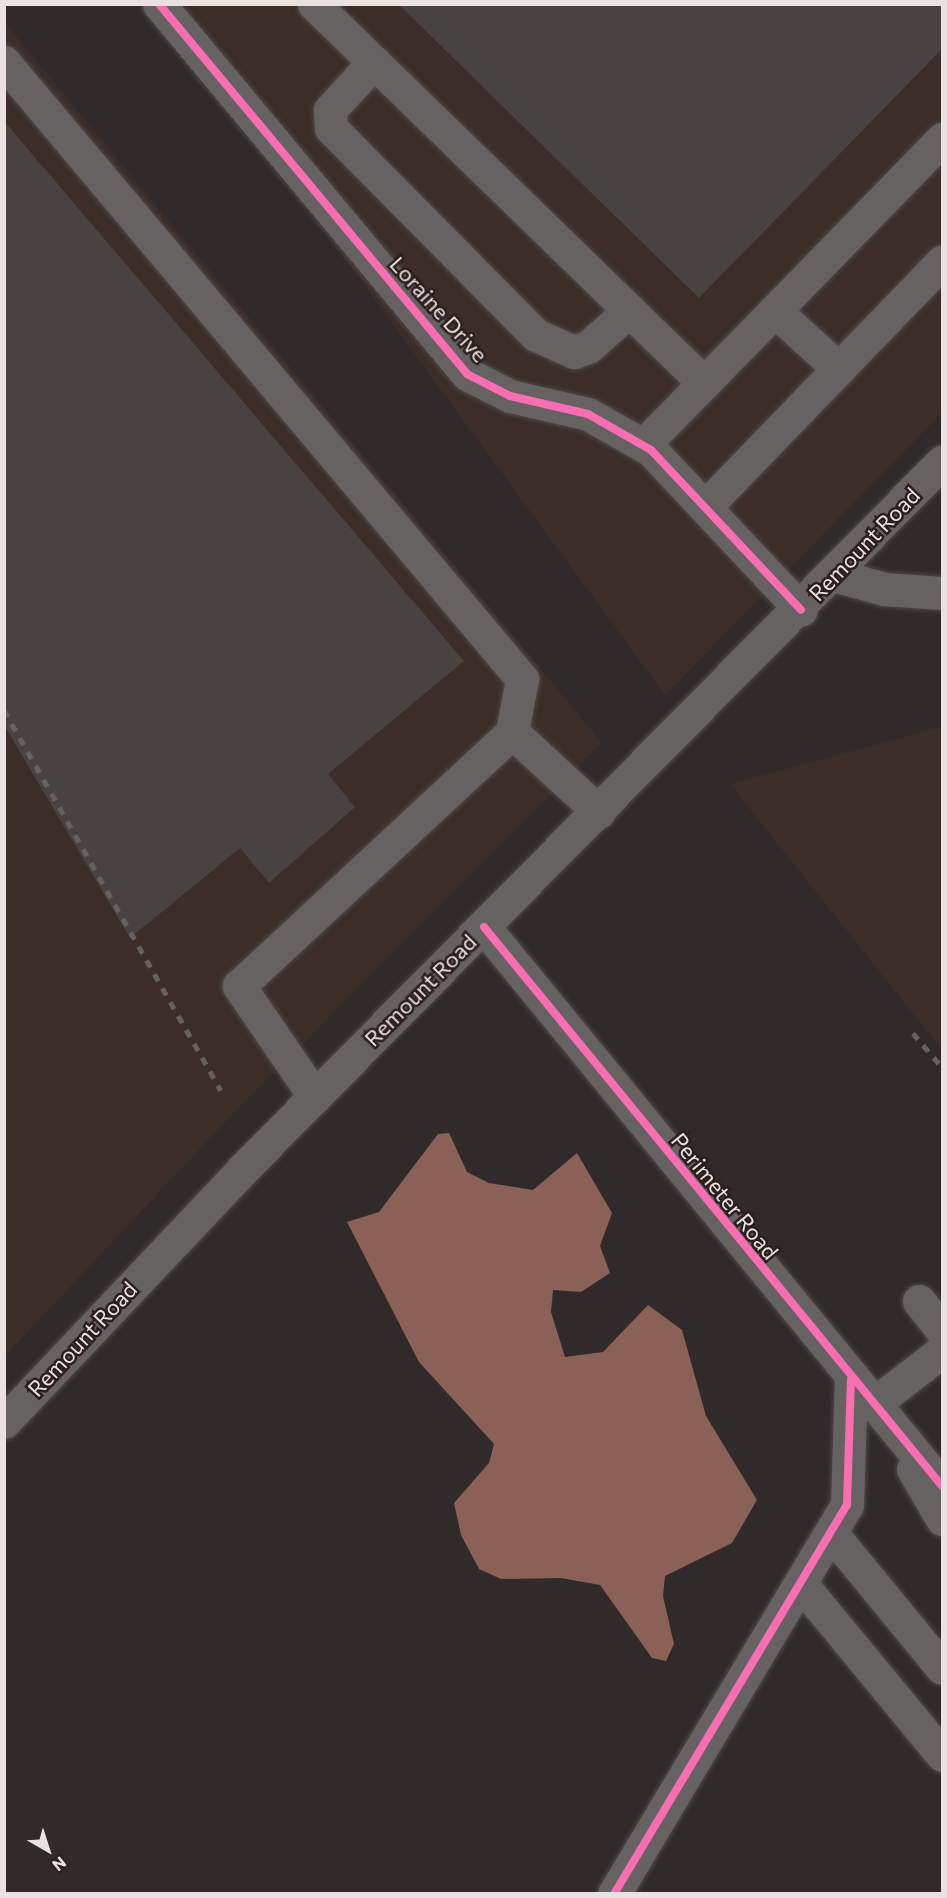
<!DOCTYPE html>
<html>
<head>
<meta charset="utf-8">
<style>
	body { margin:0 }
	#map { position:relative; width:947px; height:1898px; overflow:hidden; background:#302b2a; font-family:Commissioner,sans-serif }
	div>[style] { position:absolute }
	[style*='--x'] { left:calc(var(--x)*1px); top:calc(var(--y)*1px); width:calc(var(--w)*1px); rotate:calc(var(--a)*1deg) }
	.built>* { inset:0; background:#3c2d28 }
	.water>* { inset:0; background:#8b6056 }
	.building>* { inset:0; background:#484241 }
	.roads { filter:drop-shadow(0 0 2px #4d4948) drop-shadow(0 0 2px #4d4948) }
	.minor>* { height:33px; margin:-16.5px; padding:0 16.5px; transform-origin:16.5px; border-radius:16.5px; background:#656261 }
	.major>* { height:33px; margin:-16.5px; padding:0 16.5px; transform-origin:16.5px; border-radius:16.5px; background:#666261 }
	.rail>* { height:4.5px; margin-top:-2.25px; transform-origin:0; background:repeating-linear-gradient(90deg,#656161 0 8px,transparent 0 16px) }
	.cycleway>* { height:8px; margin:-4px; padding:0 4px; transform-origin:4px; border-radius:4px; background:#f96db3 }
	span { translate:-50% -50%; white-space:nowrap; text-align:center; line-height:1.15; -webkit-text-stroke:5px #2a1f1c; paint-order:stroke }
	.street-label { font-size:22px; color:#eae2e0 }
	.frame { position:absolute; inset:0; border:6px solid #eae2e0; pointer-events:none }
	.north { position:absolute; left:18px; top:1820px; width:60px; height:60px; -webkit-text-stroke:4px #2a1f1c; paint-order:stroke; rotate:141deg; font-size:16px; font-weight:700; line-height:24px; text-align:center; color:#eae2e0 }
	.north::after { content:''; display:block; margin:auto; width:21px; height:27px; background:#eae2e0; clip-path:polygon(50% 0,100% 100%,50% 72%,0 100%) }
</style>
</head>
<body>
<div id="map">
	<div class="built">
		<div style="clip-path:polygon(158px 5px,942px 5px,942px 413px,665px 695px)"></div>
		<div style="clip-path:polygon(4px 22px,602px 743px,229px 1118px,5px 1356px)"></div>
		<div style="clip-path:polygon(942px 727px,942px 1050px,730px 784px)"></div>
	</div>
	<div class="water">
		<div style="clip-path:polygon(449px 1133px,467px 1172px,489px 1183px,533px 1190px,577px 1153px,612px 1213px,600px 1246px,610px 1273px,581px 1292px,553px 1290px,551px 1312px,565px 1357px,603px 1352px,648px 1305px,682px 1330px,706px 1416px,757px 1500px,732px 1543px,665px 1576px,663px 1596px,674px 1644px,666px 1661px,652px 1658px,600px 1585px,561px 1578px,501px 1579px,479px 1569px,461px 1535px,454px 1503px,489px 1463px,494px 1444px,419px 1362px,347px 1222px,379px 1212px,438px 1134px)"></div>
	</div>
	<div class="building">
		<div style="clip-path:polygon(398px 4px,942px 4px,942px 49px,699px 298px)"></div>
		<div style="clip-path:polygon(4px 121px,464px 661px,328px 774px,355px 807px,269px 883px,240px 848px,130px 938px,4px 725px)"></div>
	</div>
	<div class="roads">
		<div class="minor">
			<div style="--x:159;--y:4;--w:481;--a:50.2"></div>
			<div style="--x:467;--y:374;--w:48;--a:27.1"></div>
			<div style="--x:510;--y:396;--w:80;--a:13"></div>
			<div style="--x:588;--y:414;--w:73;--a:29.7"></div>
			<div style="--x:651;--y:450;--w:219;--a:46.8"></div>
			<div style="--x:314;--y:4;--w:544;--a:44.18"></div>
			<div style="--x:704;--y:383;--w:87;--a:134.5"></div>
			<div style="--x:4;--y:62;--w:806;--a:49.98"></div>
			<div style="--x:522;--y:679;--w:54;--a:100.7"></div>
			<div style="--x:374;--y:62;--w:65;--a:132.5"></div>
			<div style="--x:330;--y:110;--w:18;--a:87"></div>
			<div style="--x:331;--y:128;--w:291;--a:45.3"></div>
			<div style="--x:536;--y:335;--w:42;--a:24.1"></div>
			<div style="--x:574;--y:352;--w:15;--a:-20"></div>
			<div style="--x:588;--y:347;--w:55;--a:-41.3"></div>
			<div style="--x:775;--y:311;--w:86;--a:42.2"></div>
			<div style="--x:704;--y:383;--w:341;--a:-45.7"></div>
			<div style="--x:705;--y:507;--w:341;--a:-46"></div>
			<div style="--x:834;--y:575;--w:52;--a:15.6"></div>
			<div style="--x:884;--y:589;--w:58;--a:3.9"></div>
			<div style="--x:484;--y:927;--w:723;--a:50.67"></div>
			<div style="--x:315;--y:1097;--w:135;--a:-124.4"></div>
			<div style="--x:239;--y:986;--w:373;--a:-42.9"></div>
			<div style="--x:512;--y:732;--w:118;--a:42.6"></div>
			<div style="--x:919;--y:1301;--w:37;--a:52"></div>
			<div style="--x:872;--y:1405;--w:88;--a:-37.6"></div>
			<div style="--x:913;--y:1469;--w:58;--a:59.9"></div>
			<div style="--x:832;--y:1534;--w:173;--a:50.6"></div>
			<div style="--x:802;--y:1585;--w:220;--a:50.5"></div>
			<div style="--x:614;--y:1894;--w:453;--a:-59.1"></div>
			<div style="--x:847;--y:1505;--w:125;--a:-88.2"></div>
		</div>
		<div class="major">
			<div style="--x:4;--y:1422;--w:347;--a:-46.6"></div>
			<div style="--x:242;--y:1170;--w:996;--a:-45.33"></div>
		</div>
	</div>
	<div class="rail">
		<div style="--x:4;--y:710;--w:438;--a:60.3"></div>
		<div style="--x:913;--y:1033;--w:45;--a:49.5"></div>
	</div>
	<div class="cycleway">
		<div style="--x:159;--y:4;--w:481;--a:50.2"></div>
		<div style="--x:467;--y:374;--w:48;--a:27.1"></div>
		<div style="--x:510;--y:396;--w:80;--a:13"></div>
		<div style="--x:588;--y:414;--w:73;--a:29.7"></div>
		<div style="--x:651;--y:450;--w:219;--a:46.8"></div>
		<div style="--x:484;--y:927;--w:723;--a:50.67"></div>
		<div style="--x:614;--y:1894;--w:453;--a:-59.1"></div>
		<div style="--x:847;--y:1505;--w:125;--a:-88.2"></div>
	</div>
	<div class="street-label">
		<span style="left:439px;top:309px;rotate:48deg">Loraine Drive</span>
		<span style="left:864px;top:544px;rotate:-46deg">Remount Road</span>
		<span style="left:420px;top:990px;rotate:-45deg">Remount Road</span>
		<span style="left:725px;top:1196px;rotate:51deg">Perimeter Road</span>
		<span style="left:82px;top:1339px;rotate:-47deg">Remount Road</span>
	</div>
	<div class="frame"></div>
	<div class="north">N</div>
</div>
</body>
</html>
